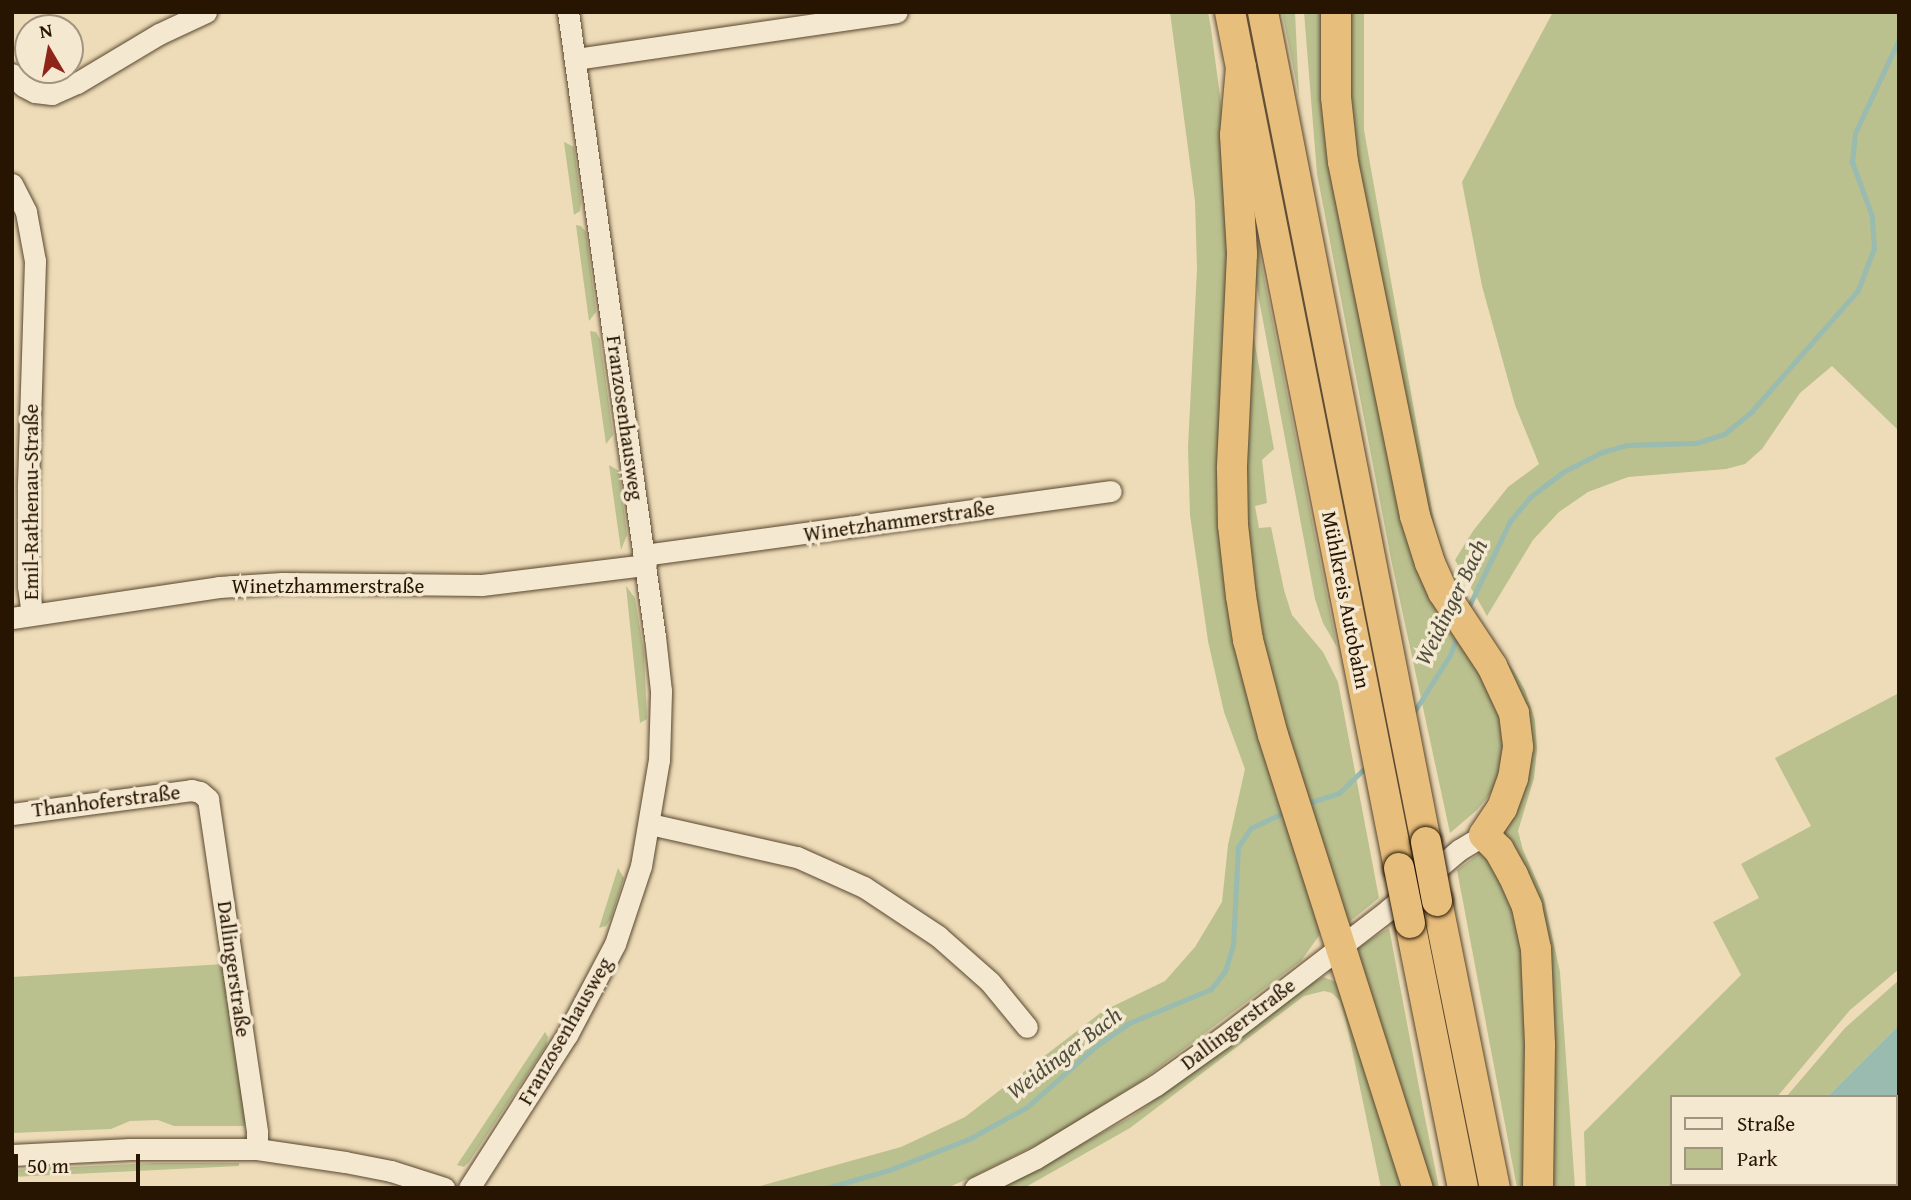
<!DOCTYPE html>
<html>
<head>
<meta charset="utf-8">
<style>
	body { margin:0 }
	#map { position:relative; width:1911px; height:1200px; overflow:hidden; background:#eedcb8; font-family:"Gentium Book Plus",serif }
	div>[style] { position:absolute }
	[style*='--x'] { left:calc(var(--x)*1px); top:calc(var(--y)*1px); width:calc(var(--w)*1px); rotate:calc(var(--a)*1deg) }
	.green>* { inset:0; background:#bac08e }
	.water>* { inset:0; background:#99bbb0 }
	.stream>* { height:5px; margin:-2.5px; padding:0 2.5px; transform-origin:2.5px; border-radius:2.5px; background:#99bbb0 }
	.roads { filter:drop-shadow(0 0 2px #59472f) drop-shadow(0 0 2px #59472f) }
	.minor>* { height:21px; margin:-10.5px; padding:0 10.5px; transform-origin:10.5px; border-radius:10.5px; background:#f4e8d1 }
	.highway>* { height:30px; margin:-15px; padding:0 15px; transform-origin:15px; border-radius:15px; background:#e7be7c }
	.bridges { filter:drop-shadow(0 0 2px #271501) drop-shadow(0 0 2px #271501) }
	.highway-bridge>* { height:30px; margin:-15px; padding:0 15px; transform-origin:15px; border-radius:15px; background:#e7be7c }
	span { translate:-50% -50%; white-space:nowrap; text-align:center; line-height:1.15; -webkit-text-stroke:7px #f4e8d1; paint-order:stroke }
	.street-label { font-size:21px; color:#271501 }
	.water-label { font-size:23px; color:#4f4f3e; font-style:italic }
	.frame { position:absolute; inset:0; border:14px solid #271501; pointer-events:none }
	.legend { position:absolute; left:1670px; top:1095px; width:228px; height:91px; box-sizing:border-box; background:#f4e8d1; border:2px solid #a2947e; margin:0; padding:9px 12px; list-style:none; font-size:21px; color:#271501 }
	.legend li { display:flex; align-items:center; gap:14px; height:35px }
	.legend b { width:35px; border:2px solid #a2947e }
	.north { position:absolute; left:14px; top:14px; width:70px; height:70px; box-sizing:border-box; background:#f4e8d1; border:2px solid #a2947e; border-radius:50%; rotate:350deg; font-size:19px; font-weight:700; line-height:28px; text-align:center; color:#271501 }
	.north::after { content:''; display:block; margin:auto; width:24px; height:32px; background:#8f2418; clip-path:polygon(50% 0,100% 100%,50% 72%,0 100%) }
	.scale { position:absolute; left:14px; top:1154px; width:126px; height:32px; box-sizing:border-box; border:4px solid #271501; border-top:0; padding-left:9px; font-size:21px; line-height:24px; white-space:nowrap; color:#271501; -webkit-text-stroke:5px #f4e8d1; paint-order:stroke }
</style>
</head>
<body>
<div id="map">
	<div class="green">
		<div style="clip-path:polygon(1170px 12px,1208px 12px,1211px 29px,1227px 148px,1231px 225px,1222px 508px,1321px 933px,1301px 961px,1141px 1081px,1052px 1137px,972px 1177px,947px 1188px,753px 1188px,901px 1147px,965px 1117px,1103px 1011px,1165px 981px,1195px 947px,1222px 902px,1228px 845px,1245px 769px,1224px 712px,1208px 641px,1190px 515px,1188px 447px,1197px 269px,1195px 201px)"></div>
		<div style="clip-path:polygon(1282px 12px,1295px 12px,1299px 96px)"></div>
		<div style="clip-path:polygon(1304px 12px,1329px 12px,1412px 538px,1507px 718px,1498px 784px,1477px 810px,1450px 833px,1391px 559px,1317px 174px)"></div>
		<div style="clip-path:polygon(1344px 12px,1364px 12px,1364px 130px,1435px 527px,1450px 575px,1479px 624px,1514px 671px,1525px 690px,1535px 720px,1537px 749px,1534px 778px,1518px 831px,1523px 850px,1543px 895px,1560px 972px,1575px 1188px,1545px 1188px,1547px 1029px,1500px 835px,1525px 752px,1432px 548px,1344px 97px)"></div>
		<div style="clip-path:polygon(1553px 12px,1899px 12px,1899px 431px,1832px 366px,1800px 393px,1762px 449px,1745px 464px,1726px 469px,1628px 477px,1588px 492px,1559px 512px,1533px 540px,1487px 616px,1455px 560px,1473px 531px,1508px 487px,1539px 464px,1515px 405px,1482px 286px,1462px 182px)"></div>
		<div style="clip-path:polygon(564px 142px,574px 147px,581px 203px,580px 211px,574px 215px)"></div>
		<div style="clip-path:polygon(1249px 201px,1337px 647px,1323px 623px,1315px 599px,1250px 251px)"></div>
		<div style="clip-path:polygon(576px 225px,581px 226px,586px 232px,596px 312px,589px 321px)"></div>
		<div style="clip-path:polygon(1248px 306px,1274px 449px,1262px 460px,1267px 503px,1255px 506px,1259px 528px,1271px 527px,1284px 590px,1292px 615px,1323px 652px,1338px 682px,1379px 898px,1348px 923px,1282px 745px,1245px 570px)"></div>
		<div style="clip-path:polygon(590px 331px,596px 332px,600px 339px,613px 435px,606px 444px)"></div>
		<div style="clip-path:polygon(609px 465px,619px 471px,627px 535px,621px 550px)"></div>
		<div style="clip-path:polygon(626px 586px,635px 598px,644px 653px,647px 719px,640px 723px)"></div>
		<div style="clip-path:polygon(1899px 693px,1899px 969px,1850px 1010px,1777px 1097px,1671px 1097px,1671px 1184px,1695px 1184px,1692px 1188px,1586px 1188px,1584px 1132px,1741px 975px,1713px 922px,1759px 898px,1741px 864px,1811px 826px,1775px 758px)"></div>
		<div style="clip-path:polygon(1484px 850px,1527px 937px,1531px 1188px,1517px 1188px,1457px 870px)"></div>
		<div style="clip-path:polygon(618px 868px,624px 878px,611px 918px,606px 926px,599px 928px)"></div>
		<div style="clip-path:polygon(1389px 928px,1423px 1108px,1439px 1188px,1427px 1188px,1354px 950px)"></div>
		<div style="clip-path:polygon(224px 964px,248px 1119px,244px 1126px,174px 1126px,158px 1120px,130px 1121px,111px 1129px,12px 1133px,12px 977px)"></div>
		<div style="clip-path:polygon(1323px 977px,1342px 984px,1408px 1188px,1381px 1188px,1346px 1021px,1340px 1001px,1332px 993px,1324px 991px,1304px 996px,1130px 1128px,1024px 1188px,1002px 1188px,1131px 1117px,1225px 1049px,1305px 987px)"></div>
		<div style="clip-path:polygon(1899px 980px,1899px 1025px,1827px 1097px,1786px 1097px,1845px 1028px)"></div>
		<div style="clip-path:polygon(545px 1032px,548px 1037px,546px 1046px,469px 1162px,464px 1167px,457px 1165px)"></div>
		<div style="clip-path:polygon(155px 1163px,239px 1163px,239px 1166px,12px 1177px,12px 1170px)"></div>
	</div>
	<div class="water">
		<div style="clip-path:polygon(1899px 1025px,1899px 1121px,1895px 1125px,1895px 1097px,1827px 1097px)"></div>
	</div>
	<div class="stream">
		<div style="--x:1467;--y:610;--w:99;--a:-64.2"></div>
		<div style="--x:1510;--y:521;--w:31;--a:-50"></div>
		<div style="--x:1530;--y:497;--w:41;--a:-37.1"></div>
		<div style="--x:1563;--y:472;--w:44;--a:-27.1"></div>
		<div style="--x:1602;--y:452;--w:26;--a:-16"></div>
		<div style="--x:1627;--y:445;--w:69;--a:-1.7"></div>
		<div style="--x:1696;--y:443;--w:29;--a:-18"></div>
		<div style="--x:1724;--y:434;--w:35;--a:-39"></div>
		<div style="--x:1751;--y:412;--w:162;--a:-48.7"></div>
		<div style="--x:1858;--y:290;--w:45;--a:-69.1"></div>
		<div style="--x:1874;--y:248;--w:32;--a:-94"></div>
		<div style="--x:1872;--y:216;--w:58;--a:-110.3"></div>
		<div style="--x:1852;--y:162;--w:29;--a:-84"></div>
		<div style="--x:1855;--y:133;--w:104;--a:-64.9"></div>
		<div style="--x:1412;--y:715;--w:71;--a:-57.7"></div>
		<div style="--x:1450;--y:655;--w:25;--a:-69"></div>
		<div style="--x:1305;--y:804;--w:36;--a:-18"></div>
		<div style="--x:1339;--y:793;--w:42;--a:-44"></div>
		<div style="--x:826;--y:1188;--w:66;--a:-15.9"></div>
		<div style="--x:889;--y:1170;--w:86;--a:-21.2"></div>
		<div style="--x:969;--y:1139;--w:66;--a:-28.9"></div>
		<div style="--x:1027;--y:1107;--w:92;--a:-41.5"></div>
		<div style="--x:1096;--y:1046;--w:40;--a:-34.9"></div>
		<div style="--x:1129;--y:1023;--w:89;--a:-22.5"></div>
		<div style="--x:1211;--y:989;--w:23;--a:-52"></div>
		<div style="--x:1225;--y:971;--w:27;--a:-73"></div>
		<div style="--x:1233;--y:945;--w:98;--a:-87.1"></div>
		<div style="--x:1238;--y:847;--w:23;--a:-56"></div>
		<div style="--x:1251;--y:828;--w:42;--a:-25.3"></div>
	</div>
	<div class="roads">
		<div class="minor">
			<div style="--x:575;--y:59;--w:325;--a:-8.3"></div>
			<div style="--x:12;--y:74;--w:16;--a:47"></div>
			<div style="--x:23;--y:86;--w:13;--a:27"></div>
			<div style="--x:35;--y:92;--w:17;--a:7"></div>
			<div style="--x:52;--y:94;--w:27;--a:-24"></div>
			<div style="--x:77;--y:83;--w:96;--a:-30.9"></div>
			<div style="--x:159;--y:34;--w:52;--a:-25.1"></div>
			<div style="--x:12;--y:184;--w:31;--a:63"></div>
			<div style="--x:26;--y:212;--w:50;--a:79.6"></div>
			<div style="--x:35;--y:261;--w:228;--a:91.8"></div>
			<div style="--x:28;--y:489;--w:97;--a:90"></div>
			<div style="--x:28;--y:586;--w:29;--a:82"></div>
			<div style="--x:644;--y:555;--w:471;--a:-7.8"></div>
			<div style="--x:12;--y:618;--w:209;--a:-8.5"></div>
			<div style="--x:219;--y:587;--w:63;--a:-3.6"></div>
			<div style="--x:282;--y:583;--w:200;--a:0.6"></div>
			<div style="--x:482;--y:585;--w:165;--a:-7"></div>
			<div style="--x:12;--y:814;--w:181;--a:-7.6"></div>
			<div style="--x:191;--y:790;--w:9;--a:13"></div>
			<div style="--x:200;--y:792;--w:11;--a:41"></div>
			<div style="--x:208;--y:799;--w:337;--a:81.6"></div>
			<div style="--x:257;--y:1132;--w:17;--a:90"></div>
			<div style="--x:650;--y:824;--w:151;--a:12.7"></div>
			<div style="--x:797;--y:857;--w:73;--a:24.1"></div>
			<div style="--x:864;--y:887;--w:89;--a:33.5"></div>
			<div style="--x:938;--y:936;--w:69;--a:41.5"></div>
			<div style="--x:990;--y:982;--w:58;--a:50.6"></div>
			<div style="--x:12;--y:1155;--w:118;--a:-2.9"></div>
			<div style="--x:130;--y:1149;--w:127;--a:0"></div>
			<div style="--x:257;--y:1149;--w:89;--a:8.4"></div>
			<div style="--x:345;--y:1162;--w:47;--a:11.1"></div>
			<div style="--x:391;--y:1171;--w:56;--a:17.8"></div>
			<div style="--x:469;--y:1188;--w:182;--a:-57.4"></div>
			<div style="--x:567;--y:1035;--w:103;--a:-62.2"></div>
			<div style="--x:615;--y:944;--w:82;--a:-71.6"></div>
			<div style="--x:641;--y:866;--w:108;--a:-80.4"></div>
			<div style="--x:659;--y:760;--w:69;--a:-88.3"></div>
			<div style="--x:661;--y:691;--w:54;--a:-96.3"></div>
			<div style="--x:655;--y:637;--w:631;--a:-97.92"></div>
			<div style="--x:975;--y:1188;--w:68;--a:-26.2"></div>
			<div style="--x:1036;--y:1158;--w:140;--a:-31.3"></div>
			<div style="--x:1156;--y:1085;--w:81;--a:-35.5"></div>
			<div style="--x:1222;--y:1038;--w:210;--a:-37.6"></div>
			<div style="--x:1388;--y:910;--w:93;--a:-40.2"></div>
			<div style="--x:1459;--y:850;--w:29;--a:-31"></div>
		</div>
		<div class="highway">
			<div style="--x:1230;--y:12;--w:873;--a:78.83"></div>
			<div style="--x:1263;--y:12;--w:846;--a:78.89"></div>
			<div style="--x:1336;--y:12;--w:85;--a:90"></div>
			<div style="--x:1336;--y:97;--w:65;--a:83.9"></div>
			<div style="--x:1343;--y:162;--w:361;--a:78.5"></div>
			<div style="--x:1415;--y:516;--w:49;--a:72.3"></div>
			<div style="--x:1430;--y:563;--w:32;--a:66"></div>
			<div style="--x:1443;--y:592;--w:89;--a:56.5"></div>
			<div style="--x:1492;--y:666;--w:52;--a:64.9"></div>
			<div style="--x:1514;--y:713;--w:34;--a:83"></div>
			<div style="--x:1518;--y:747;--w:31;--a:99"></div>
			<div style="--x:1513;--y:778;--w:32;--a:110"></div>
			<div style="--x:1502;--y:808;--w:32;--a:124"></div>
			<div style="--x:1484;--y:835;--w:21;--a:45"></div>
			<div style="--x:1499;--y:850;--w:29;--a:61"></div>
			<div style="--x:1513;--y:875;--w:35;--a:66"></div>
			<div style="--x:1527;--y:907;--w:43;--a:77.9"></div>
			<div style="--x:1536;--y:949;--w:96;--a:87.6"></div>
			<div style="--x:1540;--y:1045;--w:143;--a:90.8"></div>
			<div style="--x:1241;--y:67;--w:68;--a:95"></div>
			<div style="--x:1235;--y:135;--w:119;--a:86.6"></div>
			<div style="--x:1242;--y:254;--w:215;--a:92.7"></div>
			<div style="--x:1232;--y:469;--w:56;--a:89"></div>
			<div style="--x:1233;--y:525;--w:71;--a:83.6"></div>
			<div style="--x:1241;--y:596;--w:45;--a:81"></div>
			<div style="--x:1248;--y:640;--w:98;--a:75.3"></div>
			<div style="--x:1273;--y:735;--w:476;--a:72.3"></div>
			<div style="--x:1437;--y:901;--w:293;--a:78.6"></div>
			<div style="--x:1410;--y:923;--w:270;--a:78.7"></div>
		</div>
	</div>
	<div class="bridges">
		<div class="highway-bridge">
			<div style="--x:1426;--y:842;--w:60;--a:79.4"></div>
			<div style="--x:1399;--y:868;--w:56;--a:78.7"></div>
		</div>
	</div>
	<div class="street-label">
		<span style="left:625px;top:418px;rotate:82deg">Franzosenhausweg</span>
		<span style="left:31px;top:502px;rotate:-90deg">Emil-Rathenau-Straße</span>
		<span style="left:899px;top:521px;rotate:-8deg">Winetzhammerstraße</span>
		<span style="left:328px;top:586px">Winetzhammerstraße</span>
		<span style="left:1346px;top:600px;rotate:79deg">Mühlkreis Autobahn</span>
		<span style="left:106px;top:801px;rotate:-7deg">Thanhoferstraße</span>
		<span style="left:234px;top:969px;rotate:82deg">Dallingerstraße</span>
		<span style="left:1238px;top:1024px;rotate:-37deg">Dallingerstraße</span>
		<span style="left:565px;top:1031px;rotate:-60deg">Franzosenhausweg</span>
	</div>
	<div class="water-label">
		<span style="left:1451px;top:602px;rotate:-64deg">Weidinger Bach</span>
		<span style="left:1064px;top:1053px;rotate:-37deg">Weidinger Bach</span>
	</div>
	<div class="frame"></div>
	<ul class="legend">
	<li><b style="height:9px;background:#f4e8d1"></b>Straße</li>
	<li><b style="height:19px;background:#bac08e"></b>Park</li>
	</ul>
	<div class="north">N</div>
	<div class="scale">50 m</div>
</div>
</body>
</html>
